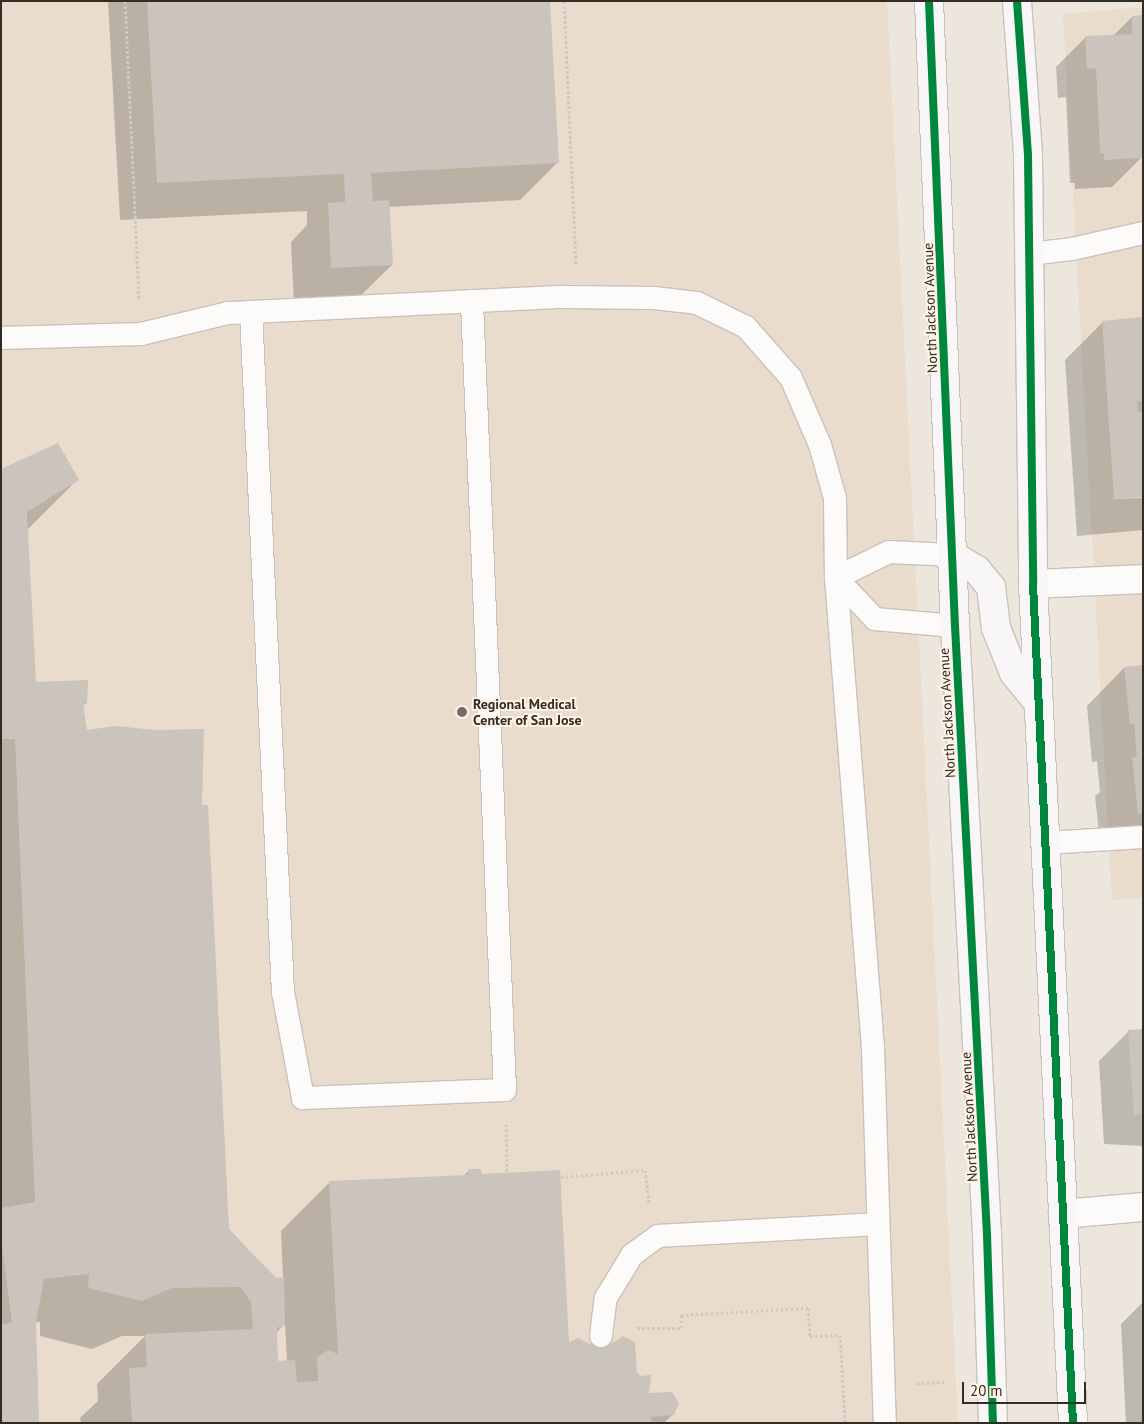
<!DOCTYPE html>
<style>
body{margin:0}
#map{position:relative;width:1144px;height:1424px;overflow:hidden;background:#ede6dc;font-family:"PT Sans",sans-serif}
div>[style]{position:absolute}
.built>*{inset:0;background:#e9dccc}
.shadow>*{inset:0;background:#0003}
.building>*{inset:0;background:#cac4bc}
.path>*{height:3px;margin-top:-1.5px;transform-origin:0;background:repeating-linear-gradient(90deg,#ccc9c6 0 2.5px,transparent 0 5px)}
.roads{filter:drop-shadow(1px 0 #c8c2bb) drop-shadow(-1px 0 #c8c2bb) drop-shadow(0 1px #c8c2bb) drop-shadow(0 -1px #c8c2bb)}
.service>*{height:22px;margin:-11px;padding:0 11px;transform-origin:11px;border-radius:11px;background:#fcfbfa}
.minor>*{height:28px;margin:-14px;padding:0 14px;transform-origin:14px;border-radius:14px;background:#fcfbfa}
.secondary>*{height:28px;margin:-14px;padding:0 14px;transform-origin:14px;border-radius:14px;background:#f8f6f6}
.cycleway>*{height:8px;margin:-4px;padding:0 4px;transform-origin:4px;border-radius:4px;background:#00873e}
.dots>*{width:14px;height:14px;translate:-50% -50%;box-sizing:border-box;border:2px solid #fff4e6;border-radius:50%}
span{translate:-50% -50%;white-space:nowrap;text-align:center;line-height:1.15;-webkit-text-stroke:4px #fff4e6;paint-order:stroke}
.street-label{font-size:14px;color:#312c25}
.poi-label{font-size:14px;color:#312c25;font-weight:700}
.left{translate:0 -50%;text-align:left}
.frame{position:absolute;inset:0;border:2px solid #312c25;pointer-events:none}
.scale{position:absolute;left:962px;top:1382px;width:124px;height:22px;box-sizing:border-box;border:2px solid #312c25;border-top:0;padding-left:6px;font-size:15px;line-height:18px;white-space:nowrap;color:#312c25;-webkit-text-stroke:4px #fff4e6;paint-order:stroke}
</style>
<div id="map">
<div class="built">
<i style="clip-path:polygon(1px 1px,887px 1px,958px 1423px,1px 1423px)"></i>
<i style="clip-path:polygon(1143px 7px,1143px 898px,1112px 900px,1063px 14px)"></i>
</div>
<div class="shadow">
<i style="clip-path:polygon(108px 1px,549px 1px,557px 163px,520px 200px,388px 207px,392px 265px,354px 302px,294px 305px,291px 242px,307px 225px,307px 211px,120px 220px)"></i>
<i style="clip-path:polygon(1132px 17px,1142px 157px,1112px 187px,1075px 189px,1075px 183px,1070px 183px,1066px 97px,1058px 98px,1056px 67px,1086px 37px,1113px 36px)"></i>
<i style="clip-path:polygon(1143px 318px,1143px 496px,1108px 499px,1143px 498px,1143px 530px,1077px 536px,1065px 360px,1103px 322px)"></i>
<i style="clip-path:polygon(evenodd,1px 470px,77px 480px,27px 530px,35px 683px,86px 703px,82px 706px,86px 731px,201px 807px,228px 1229px,276px 1279px,283px 1278px,281px 1231px,330px 1182px,463px 1177px,469px 1170px,568px 1344px,635px 1373px,647px 1395px,673px 1414px,664px 1423px,81px 1423px,80px 1418px,98px 1401px,97px 1384px,145px 1336px,122px 1336px,92px 1349px,40px 1336px,40px 1322px,34px 1323px,1px 1423px,1px 470px,285px 1323px,287px 1362px,277px 1362px,276px 1333px,285px 1323px)"></i>
<i style="clip-path:polygon(1143px 666px,1143px 847px,1101px 851px,1095px 796px,1100px 792px,1097px 761px,1092px 762px,1087px 706px,1124px 668px)"></i>
<i style="clip-path:polygon(1143px 1030px,1143px 1146px,1104px 1144px,1099px 1061px,1129px 1031px)"></i>
<i style="clip-path:polygon(1143px 1302px,1143px 1423px,1126px 1423px,1121px 1324px)"></i>
</div>
<div class="building">
<i style="clip-path:polygon(147px 1px,550px 1px,559px 163px,371px 173px,373px 201px,389px 200px,393px 265px,331px 268px,328px 203px,345px 202px,344px 174px,157px 183px)"></i>
<i style="clip-path:polygon(1143px 15px,1143px 158px,1104px 160px,1104px 153px,1100px 153px,1096px 68px,1087px 69px,1085px 36px,1132px 34px,1132px 16px)"></i>
<i style="clip-path:polygon(1143px 317px,1143px 401px,1137px 402px,1138px 412px,1143px 411px,1143px 497px,1114px 499px,1102px 321px)"></i>
<i style="clip-path:polygon(58px 443px,79px 480px,27px 512px,36px 682px,88px 680px,87px 704px,83px 703px,87px 730px,115px 726px,156px 730px,204px 729px,202px 805px,208px 805px,229px 1229px,276px 1278px,284px 1277px,285px 1325px,277px 1328px,278px 1361px,295px 1360px,297px 1382px,318px 1381px,317px 1357px,328px 1350px,338px 1354px,329px 1181px,468px 1175px,468px 1169px,481px 1169px,482px 1174px,560px 1170px,569px 1342px,578px 1338px,590px 1344px,601px 1336px,612px 1343px,623px 1336px,635px 1342px,637px 1372px,640px 1376px,651px 1375px,649px 1393px,672px 1392px,679px 1403px,674px 1415px,650px 1417px,653px 1423px,132px 1423px,129px 1368px,147px 1367px,145px 1334px,253px 1329px,251px 1302px,240px 1287px,172px 1288px,142px 1301px,88px 1288px,89px 1274px,44px 1279px,36px 1323px,39px 1423px,1px 1423px,1px 1324px,12px 1323px,1px 1239px,1px 1208px,35px 1202px,15px 739px,1px 739px,1px 469px)"></i>
<i style="clip-path:polygon(1143px 665px,1143px 813px,1138px 814px,1132px 757px,1137px 757px,1134px 724px,1130px 725px,1124px 667px)"></i>
<i style="clip-path:polygon(1143px 1029px,1143px 1114px,1134px 1115px,1128px 1030px)"></i>
</div>
<div class="path">
<i style="left:125px;top:1px;width:299px;rotate:87.3deg"></i>
<i style="left:564px;top:1px;width:264px;rotate:87.4deg"></i>
<i style="left:506px;top:1124px;width:50px;rotate:88.9deg"></i>
<i style="left:561px;top:1177px;width:84px;rotate:-4.8deg"></i>
<i style="left:645px;top:1170px;width:35px;rotate:83deg"></i>
<i style="left:637px;top:1328px;width:44px"></i>
<i style="left:681px;top:1328px;width:13px;rotate:-90deg"></i>
<i style="left:681px;top:1315px;width:127px;rotate:-3.2deg"></i>
<i style="left:808px;top:1308px;width:28px;rotate:86deg"></i>
<i style="left:810px;top:1336px;width:30px;rotate:-2deg"></i>
<i style="left:840px;top:1335px;width:88px;rotate:86.7deg"></i>
<i style="left:917px;top:1383px;width:29px;rotate:-2deg"></i>
</div>
<div class="roads">
<div class="service">
<i style="left:1029px;top:254px;width:43px;rotate:-6.6deg"></i>
<i style="left:1072px;top:249px;width:73px;rotate:-12.7deg"></i>
<i style="left:251px;top:312px;width:681px;rotate:87.31deg"></i>
<i style="left:283px;top:992px;width:108px;rotate:79.3deg"></i>
<i style="left:303px;top:1098px;width:202px;rotate:-2.3deg"></i>
<i style="left:505px;top:1090px;width:790px;rotate:-92.4deg"></i>
<i style="left:1px;top:338px;width:140px;rotate:-1.6deg"></i>
<i style="left:141px;top:334px;width:89px;rotate:-13.6deg"></i>
<i style="left:228px;top:313px;width:23px;rotate:-2deg"></i>
<i style="left:251px;top:312px;width:312px;rotate:-2.8deg"></i>
<i style="left:563px;top:297px;width:91px;rotate:0.6deg"></i>
<i style="left:654px;top:298px;width:43px;rotate:6.6deg"></i>
<i style="left:697px;top:303px;width:55px;rotate:26.1deg"></i>
<i style="left:746px;top:327px;width:68px;rotate:48.6deg"></i>
<i style="left:791px;top:378px;width:73px;rotate:66.6deg"></i>
<i style="left:820px;top:445px;width:55px;rotate:74.2deg"></i>
<i style="left:835px;top:498px;width:80px;rotate:89.3deg"></i>
<i style="left:836px;top:578px;width:471px;rotate:85.5deg"></i>
<i style="left:873px;top:1048px;width:375px;rotate:88.2deg"></i>
<i style="left:952px;top:555px;width:63px;rotate:-177.3deg"></i>
<i style="left:889px;top:552px;width:59px;rotate:153.9deg"></i>
<i style="left:836px;top:578px;width:57px;rotate:46.4deg"></i>
<i style="left:875px;top:619px;width:80px;rotate:5deg"></i>
<i style="left:1045px;top:843px;width:98px;rotate:-3.5deg"></i>
<i style="left:601px;top:1336px;width:38px;rotate:-83deg"></i>
<i style="left:606px;top:1298px;width:50px;rotate:-58.8deg"></i>
<i style="left:632px;top:1255px;width:32px;rotate:-36deg"></i>
<i style="left:658px;top:1236px;width:220px;rotate:-3.1deg"></i>
</div>
<div class="minor">
<i style="left:1033px;top:584px;width:110px;rotate:-2.6deg"></i>
<i style="left:1063px;top:1214px;width:80px;rotate:-5deg"></i>
</div>
<div class="secondary">
<i style="left:929px;top:1px;width:626px;rotate:87.62deg"></i>
<i style="left:955px;top:626px;width:609px;rotate:86.99deg"></i>
<i style="left:987px;top:1234px;width:189px;rotate:88.2deg"></i>
<i style="left:1017px;top:1px;width:155px;rotate:85.9deg"></i>
<i style="left:1028px;top:156px;width:428px;rotate:89.3deg"></i>
<i style="left:1033px;top:584px;width:840px;rotate:87.27deg"></i>
<i style="left:952px;top:555px;width:29px;rotate:31deg"></i>
<i style="left:977px;top:570px;width:22px;rotate:51deg"></i>
<i style="left:991px;top:587px;width:41px;rotate:83deg"></i>
<i style="left:996px;top:628px;width:48px;rotate:68.2deg"></i>
<i style="left:1014px;top:673px;width:38px;rotate:51deg"></i>
</div>
</div>
<div class="cycleway">
<i style="left:929px;top:1px;width:626px;rotate:87.62deg"></i>
<i style="left:955px;top:626px;width:609px;rotate:86.99deg"></i>
<i style="left:987px;top:1234px;width:189px;rotate:88.2deg"></i>
<i style="left:1017px;top:1px;width:155px;rotate:85.9deg"></i>
<i style="left:1028px;top:156px;width:428px;rotate:89.3deg"></i>
<i style="left:1033px;top:584px;width:840px;rotate:87.27deg"></i>
</div>
<div class="dots">
<i style="left:462px;top:712px;background:#736d65"></i>
</div>
<div class="street-label">
<span style="left:930px;top:308px;rotate:-92deg">North Jackson Avenue</span>
<span style="left:947px;top:713px;rotate:-93deg">North Jackson Avenue</span>
<span style="left:969px;top:1117px;rotate:-93deg">North Jackson Avenue</span>
</div>
<div class="poi-label">
<span class="left" style="left:473px;top:712px">Regional Medical<br>Center of San Jose</span>
</div>
<div class="frame"></div>
<div class="scale">20 m</div>
</div>
